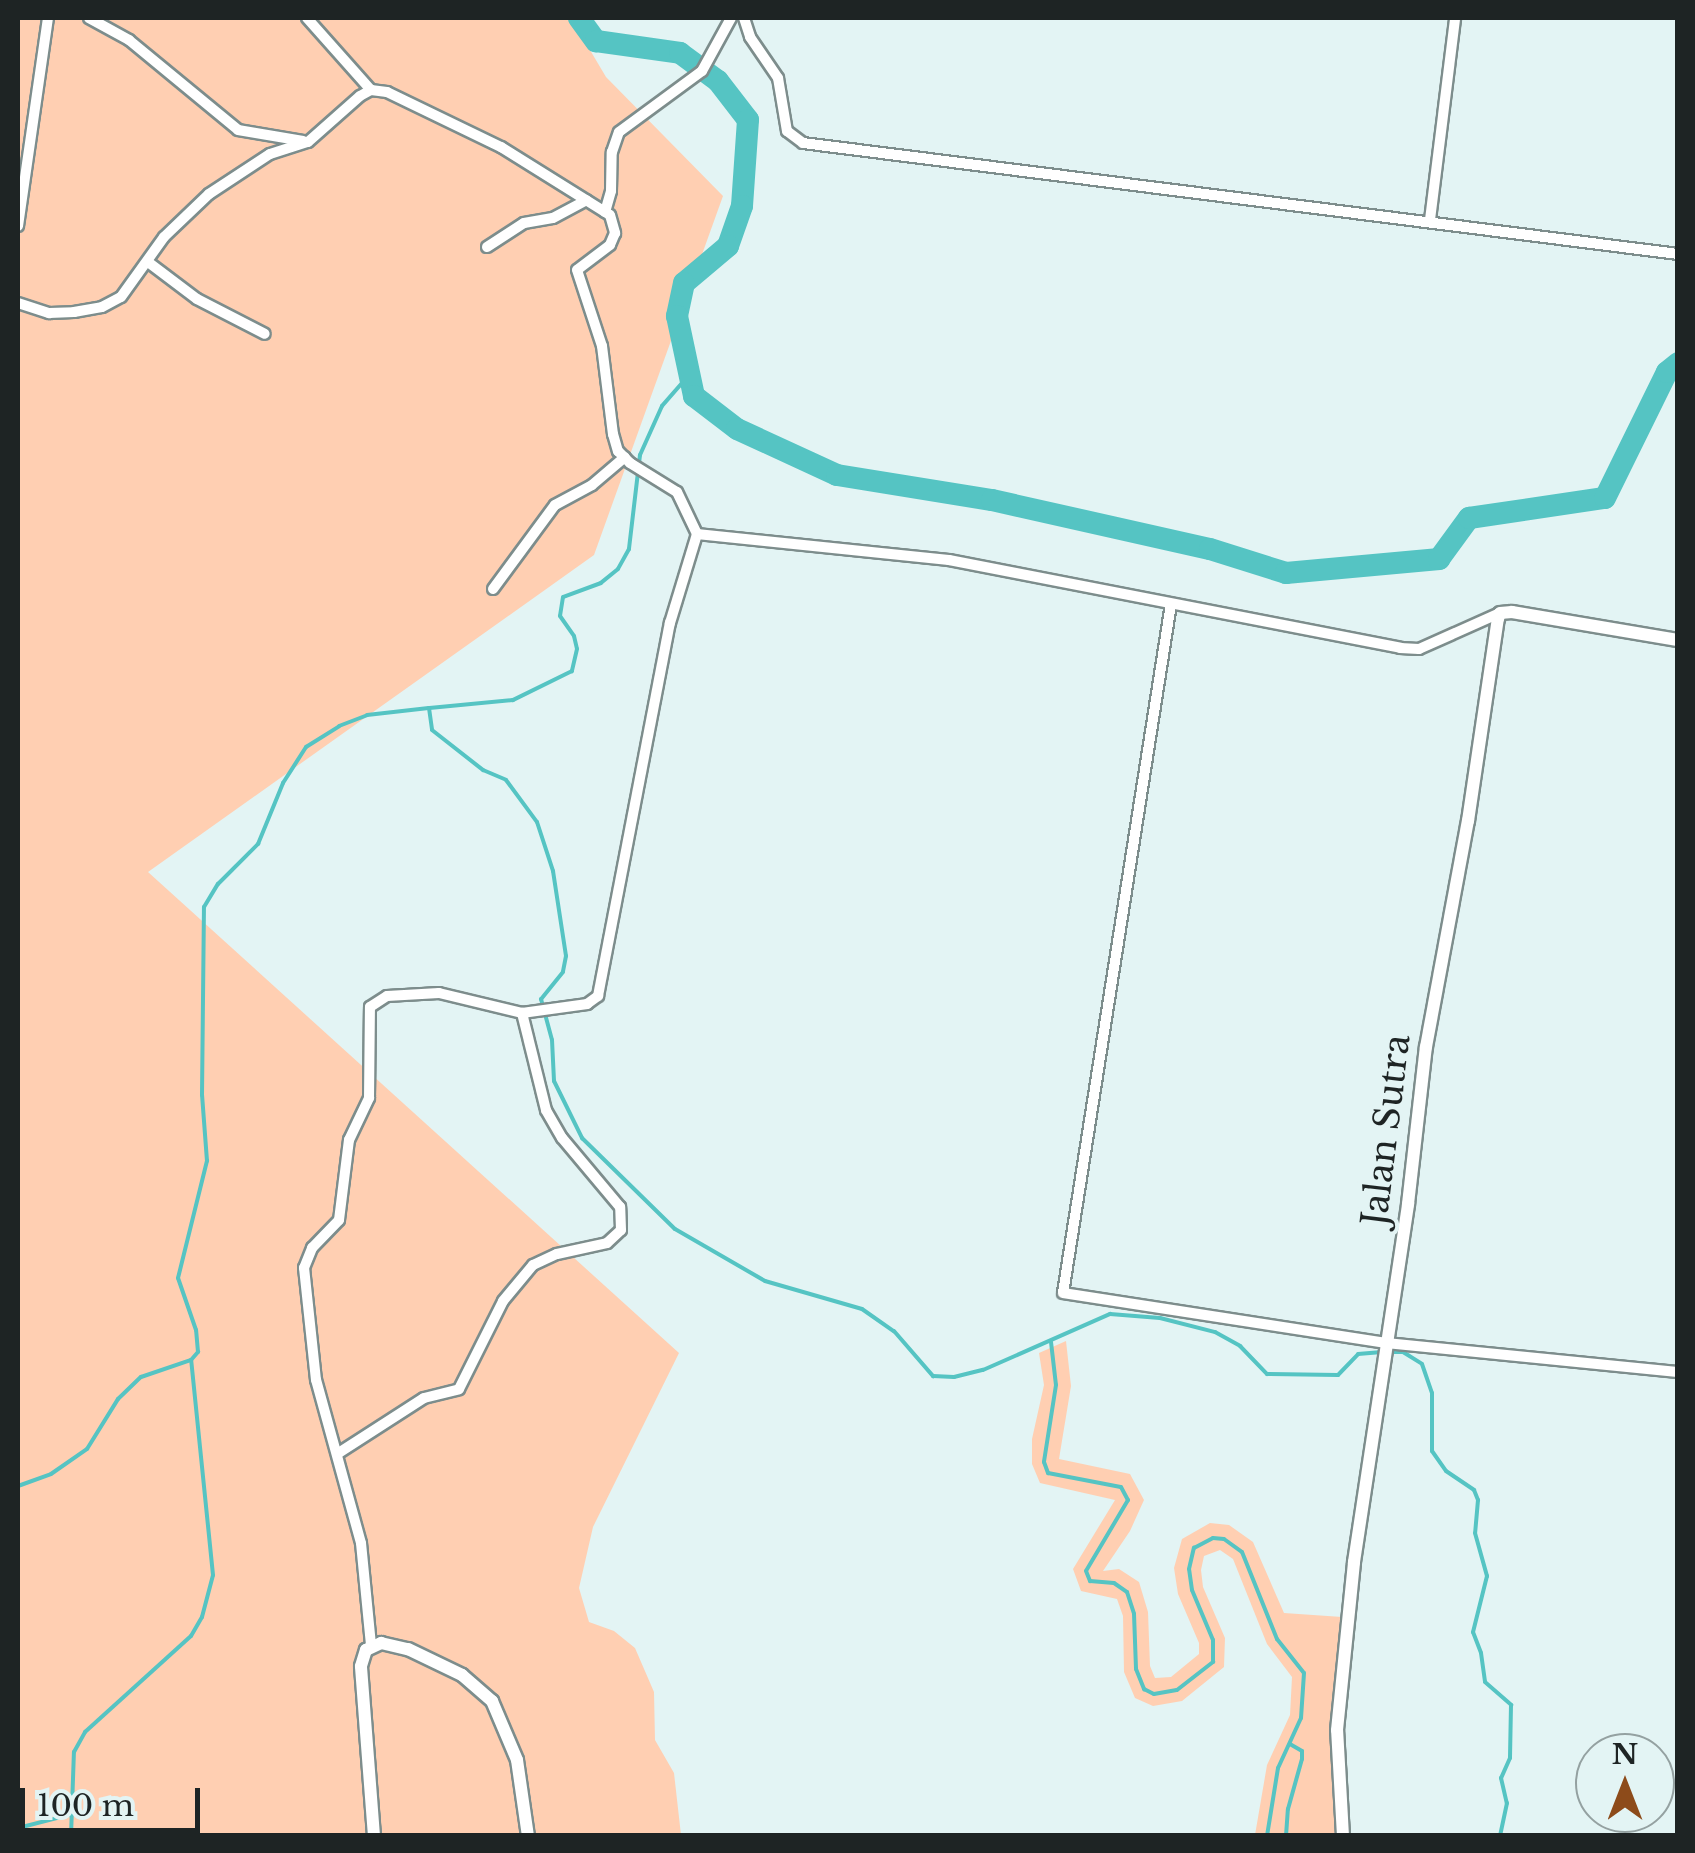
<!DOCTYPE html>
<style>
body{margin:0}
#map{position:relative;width:1695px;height:1853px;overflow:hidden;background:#e3f4f4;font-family:"Libre Baskerville",serif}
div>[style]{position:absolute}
.green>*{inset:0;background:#ffcfb2}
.stream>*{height:4px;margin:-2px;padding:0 2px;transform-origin:2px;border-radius:2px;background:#55c4c3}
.river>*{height:22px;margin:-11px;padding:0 11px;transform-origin:11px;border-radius:11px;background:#55c4c3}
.roads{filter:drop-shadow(2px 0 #7d8d8c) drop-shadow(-2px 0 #7d8d8c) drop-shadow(0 2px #7d8d8c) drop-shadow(0 -2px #7d8d8c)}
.minor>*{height:10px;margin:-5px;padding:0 5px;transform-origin:5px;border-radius:5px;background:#fff}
.tertiary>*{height:12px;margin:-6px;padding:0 6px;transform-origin:6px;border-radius:6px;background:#fff}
span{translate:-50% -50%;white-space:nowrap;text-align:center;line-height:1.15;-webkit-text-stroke:8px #e3f4f4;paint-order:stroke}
.street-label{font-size:35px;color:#1e2424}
.frame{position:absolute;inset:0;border:20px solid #1e2424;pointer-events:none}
.north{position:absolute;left:1575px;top:1733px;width:100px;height:100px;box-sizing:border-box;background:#e3f4f4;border:2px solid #94a1a1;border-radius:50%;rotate:0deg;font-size:28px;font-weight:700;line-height:40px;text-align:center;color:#1e2424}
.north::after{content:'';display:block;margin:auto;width:35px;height:45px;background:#8d4b1a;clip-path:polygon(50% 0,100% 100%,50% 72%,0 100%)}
.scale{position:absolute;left:20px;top:1788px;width:180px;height:45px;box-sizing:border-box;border:5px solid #1e2424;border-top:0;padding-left:12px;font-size:30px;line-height:35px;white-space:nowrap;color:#1e2424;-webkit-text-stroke:8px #e3f4f4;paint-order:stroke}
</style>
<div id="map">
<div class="green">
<i style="clip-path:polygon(18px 18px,571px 18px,606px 77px,723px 196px,594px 555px,148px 872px,679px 1353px,593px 1527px,579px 1588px,589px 1622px,614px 1631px,635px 1648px,654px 1692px,655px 1740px,674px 1773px,681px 1835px,18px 1835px)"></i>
<i style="clip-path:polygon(1066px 1341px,1071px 1386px,1059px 1459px,1130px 1474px,1144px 1500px,1130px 1531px,1103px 1571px,1119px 1569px,1139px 1582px,1148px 1612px,1150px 1666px,1155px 1678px,1171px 1677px,1199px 1654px,1199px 1643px,1178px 1594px,1174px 1568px,1182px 1539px,1210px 1523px,1229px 1525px,1253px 1542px,1284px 1613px,1342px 1617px,1332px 1730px,1338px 1835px,1255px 1835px,1267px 1765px,1290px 1715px,1292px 1677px,1267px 1644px,1233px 1559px,1220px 1550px,1204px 1556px,1201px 1570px,1203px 1587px,1225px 1638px,1224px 1667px,1182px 1701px,1153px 1706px,1135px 1698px,1124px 1672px,1123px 1616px,1117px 1599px,1081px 1591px,1073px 1569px,1115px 1500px,1040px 1483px,1032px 1464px,1032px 1439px,1044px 1385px,1039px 1353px)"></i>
</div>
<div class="stream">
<i style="left:689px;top:375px;width:41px;rotate:131.1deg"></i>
<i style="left:662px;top:406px;width:54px;rotate:114.2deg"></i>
<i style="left:640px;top:455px;width:95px;rotate:96.7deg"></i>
<i style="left:629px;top:549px;width:23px;rotate:119deg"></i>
<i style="left:618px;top:569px;width:22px;rotate:141deg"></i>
<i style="left:601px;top:583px;width:40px;rotate:159.8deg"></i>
<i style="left:563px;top:597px;width:19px;rotate:99deg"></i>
<i style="left:560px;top:616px;width:24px;rotate:55deg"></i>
<i style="left:574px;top:636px;width:13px;rotate:77deg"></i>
<i style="left:577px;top:649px;width:23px;rotate:103deg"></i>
<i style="left:572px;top:671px;width:66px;rotate:153.8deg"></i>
<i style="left:513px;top:700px;width:84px;rotate:174.6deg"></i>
<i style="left:429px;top:708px;width:22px;rotate:82deg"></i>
<i style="left:432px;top:730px;width:65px;rotate:38.1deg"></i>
<i style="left:483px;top:770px;width:25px;rotate:23deg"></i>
<i style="left:506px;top:780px;width:52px;rotate:53.6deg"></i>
<i style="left:537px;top:822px;width:52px;rotate:71.9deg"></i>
<i style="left:553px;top:871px;width:86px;rotate:81.3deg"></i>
<i style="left:566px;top:956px;width:16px;rotate:101deg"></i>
<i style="left:563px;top:972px;width:35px;rotate:129deg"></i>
<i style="left:541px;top:999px;width:42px;rotate:75deg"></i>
<i style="left:552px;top:1040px;width:41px;rotate:87.2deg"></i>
<i style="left:554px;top:1081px;width:64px;rotate:63.8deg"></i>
<i style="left:582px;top:1138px;width:130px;rotate:44.4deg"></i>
<i style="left:675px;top:1229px;width:104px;rotate:30deg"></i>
<i style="left:765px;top:1281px;width:101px;rotate:16.1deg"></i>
<i style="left:862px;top:1309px;width:39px;rotate:35deg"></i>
<i style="left:894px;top:1331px;width:60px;rotate:49.1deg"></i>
<i style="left:933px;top:1376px;width:21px;rotate:3deg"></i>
<i style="left:954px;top:1377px;width:30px;rotate:-14deg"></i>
<i style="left:983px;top:1370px;width:139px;rotate:-23.8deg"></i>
<i style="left:1110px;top:1314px;width:50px;rotate:4.6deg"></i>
<i style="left:1160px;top:1318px;width:57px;rotate:14.3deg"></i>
<i style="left:1215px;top:1332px;width:29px;rotate:29deg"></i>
<i style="left:1240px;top:1346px;width:39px;rotate:46deg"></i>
<i style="left:1267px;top:1374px;width:71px;rotate:0.8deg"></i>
<i style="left:1338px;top:1375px;width:29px;rotate:-46deg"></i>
<i style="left:1358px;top:1354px;width:24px;rotate:-5deg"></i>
<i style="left:1051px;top:1342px;width:43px;rotate:83.4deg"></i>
<i style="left:1056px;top:1385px;width:78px;rotate:98.9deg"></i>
<i style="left:1044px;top:1462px;width:12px;rotate:70deg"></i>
<i style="left:1048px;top:1473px;width:74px;rotate:10.9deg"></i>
<i style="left:1121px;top:1487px;width:15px;rotate:62deg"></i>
<i style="left:1128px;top:1500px;width:82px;rotate:120.6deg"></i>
<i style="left:1086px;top:1571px;width:11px;rotate:68deg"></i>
<i style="left:1090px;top:1581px;width:24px;rotate:5deg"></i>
<i style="left:1114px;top:1583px;width:16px;rotate:35deg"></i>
<i style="left:1127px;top:1592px;width:23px;rotate:72deg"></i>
<i style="left:1134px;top:1614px;width:55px;rotate:87.9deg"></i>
<i style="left:1136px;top:1669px;width:22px;rotate:68deg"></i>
<i style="left:1144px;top:1689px;width:11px;rotate:27deg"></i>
<i style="left:1154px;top:1694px;width:23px;rotate:-10deg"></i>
<i style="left:1177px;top:1690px;width:46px;rotate:-37.9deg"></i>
<i style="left:1213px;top:1662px;width:22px;rotate:-90deg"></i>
<i style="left:1213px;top:1640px;width:54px;rotate:-112.8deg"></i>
<i style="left:1192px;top:1590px;width:21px;rotate:-98deg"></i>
<i style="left:1189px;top:1569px;width:22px;rotate:-77deg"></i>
<i style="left:1194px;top:1548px;width:21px;rotate:-28deg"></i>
<i style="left:1213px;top:1538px;width:11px;rotate:5deg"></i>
<i style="left:1224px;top:1539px;width:22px;rotate:36deg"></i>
<i style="left:1242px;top:1552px;width:94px;rotate:68.1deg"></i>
<i style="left:1277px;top:1639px;width:43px;rotate:51.5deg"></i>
<i style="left:1304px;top:1673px;width:45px;rotate:93.8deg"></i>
<i style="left:1301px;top:1718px;width:55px;rotate:114.7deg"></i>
<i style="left:1278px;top:1768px;width:69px;rotate:99.2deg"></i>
<i style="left:1391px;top:1352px;width:12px"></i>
<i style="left:1403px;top:1352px;width:22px;rotate:32deg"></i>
<i style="left:1422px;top:1364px;width:31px;rotate:71deg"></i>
<i style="left:1432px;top:1393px;width:58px;rotate:90deg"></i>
<i style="left:1432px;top:1451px;width:24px;rotate:55deg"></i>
<i style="left:1446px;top:1471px;width:34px;rotate:34deg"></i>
<i style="left:1474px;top:1490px;width:11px;rotate:68deg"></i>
<i style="left:1478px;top:1500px;width:33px;rotate:95deg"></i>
<i style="left:1475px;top:1533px;width:45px;rotate:74.4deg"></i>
<i style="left:1487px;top:1576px;width:58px;rotate:104deg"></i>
<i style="left:1473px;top:1632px;width:22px;rotate:69deg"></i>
<i style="left:1481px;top:1653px;width:29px;rotate:82deg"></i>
<i style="left:1485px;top:1682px;width:35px;rotate:41deg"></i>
<i style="left:1511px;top:1705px;width:53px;rotate:91.1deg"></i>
<i style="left:1510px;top:1758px;width:22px;rotate:114deg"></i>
<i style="left:1501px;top:1778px;width:26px;rotate:77deg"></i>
<i style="left:1507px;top:1803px;width:34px;rotate:102deg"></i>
<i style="left:18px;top:1486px;width:35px;rotate:-20deg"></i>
<i style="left:51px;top:1474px;width:44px;rotate:-34.8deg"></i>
<i style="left:87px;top:1449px;width:59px;rotate:-58.2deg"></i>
<i style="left:118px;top:1399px;width:32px;rotate:-44deg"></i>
<i style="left:141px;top:1377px;width:53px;rotate:-18.8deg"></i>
<i style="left:18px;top:1828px;width:57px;rotate:-14.3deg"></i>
<i style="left:71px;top:1836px;width:84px;rotate:-88deg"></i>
<i style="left:74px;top:1752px;width:23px;rotate:-61deg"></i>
<i style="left:85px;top:1732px;width:143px;rotate:-42.2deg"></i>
<i style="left:191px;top:1636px;width:22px;rotate:-60deg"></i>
<i style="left:202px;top:1617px;width:43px;rotate:-75.3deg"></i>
<i style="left:213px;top:1575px;width:216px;rotate:-95.8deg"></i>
<i style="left:191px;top:1360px;width:11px;rotate:-49deg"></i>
<i style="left:198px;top:1352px;width:22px;rotate:-95deg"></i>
<i style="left:196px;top:1330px;width:55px;rotate:-109.1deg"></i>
<i style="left:178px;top:1278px;width:121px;rotate:-76.1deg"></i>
<i style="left:207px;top:1161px;width:66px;rotate:-94.3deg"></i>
<i style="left:202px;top:1095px;width:188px;rotate:-89.4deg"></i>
<i style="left:204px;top:907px;width:27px;rotate:-59deg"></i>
<i style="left:218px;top:884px;width:57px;rotate:-45deg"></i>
<i style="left:258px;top:844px;width:66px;rotate:-67.7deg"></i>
<i style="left:283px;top:783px;width:43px;rotate:-57.4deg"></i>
<i style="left:306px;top:747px;width:39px;rotate:-32deg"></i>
<i style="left:339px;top:726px;width:30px;rotate:-21deg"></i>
<i style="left:367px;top:715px;width:62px;rotate:-6.4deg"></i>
<i style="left:1286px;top:1836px;width:27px;rotate:-86deg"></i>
<i style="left:1288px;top:1809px;width:52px;rotate:-74.4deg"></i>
<i style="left:1302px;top:1759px;width:8px;rotate:-90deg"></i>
<i style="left:1302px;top:1751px;width:14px;rotate:-150deg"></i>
</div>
<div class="river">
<i style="left:579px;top:18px;width:29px;rotate:54deg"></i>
<i style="left:596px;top:41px;width:85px;rotate:8.1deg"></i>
<i style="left:680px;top:53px;width:47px;rotate:36.4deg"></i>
<i style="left:718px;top:81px;width:49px;rotate:52.4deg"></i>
<i style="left:748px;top:120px;width:86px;rotate:94deg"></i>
<i style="left:742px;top:206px;width:42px;rotate:109.3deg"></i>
<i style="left:728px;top:246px;width:57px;rotate:139.9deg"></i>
<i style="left:684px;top:283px;width:34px;rotate:102deg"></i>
<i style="left:677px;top:316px;width:82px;rotate:78deg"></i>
<i style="left:694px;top:396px;width:54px;rotate:37.5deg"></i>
<i style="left:737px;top:429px;width:110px;rotate:24.7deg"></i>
<i style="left:837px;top:475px;width:157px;rotate:9.2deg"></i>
<i style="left:992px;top:500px;width:223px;rotate:12.7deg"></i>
<i style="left:1210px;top:549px;width:80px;rotate:17.5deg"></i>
<i style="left:1286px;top:573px;width:154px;rotate:-5.2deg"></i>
<i style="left:1439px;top:559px;width:51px;rotate:-53.8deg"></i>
<i style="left:1469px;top:518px;width:137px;rotate:-8.4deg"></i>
<i style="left:1605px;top:498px;width:140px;rotate:-63.8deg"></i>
<i style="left:1667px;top:372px;width:14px;rotate:-39deg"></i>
</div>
<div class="roads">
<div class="minor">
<i style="left:89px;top:18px;width:46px;rotate:28.8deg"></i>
<i style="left:129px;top:40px;width:141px;rotate:39.5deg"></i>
<i style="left:238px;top:130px;width:66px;rotate:9.6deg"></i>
<i style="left:307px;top:18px;width:96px;rotate:48.4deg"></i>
<i style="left:744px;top:18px;width:20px;rotate:72deg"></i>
<i style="left:750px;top:37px;width:50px;rotate:55.7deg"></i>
<i style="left:778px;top:78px;width:54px;rotate:80.4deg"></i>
<i style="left:787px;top:131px;width:20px;rotate:37deg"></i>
<i style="left:803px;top:143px;width:882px;rotate:7.23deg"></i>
<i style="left:605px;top:212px;width:22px;rotate:-74deg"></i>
<i style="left:611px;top:191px;width:39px;rotate:-89deg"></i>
<i style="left:612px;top:152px;width:21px;rotate:-71deg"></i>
<i style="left:619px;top:132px;width:103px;rotate:-36.3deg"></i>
<i style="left:702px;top:71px;width:60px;rotate:-61.3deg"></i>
<i style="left:1430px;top:220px;width:204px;rotate:-82.9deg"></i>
<i style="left:18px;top:226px;width:210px;rotate:-81.8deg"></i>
<i style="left:487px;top:247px;width:44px;rotate:-33deg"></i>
<i style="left:524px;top:223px;width:29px;rotate:-10deg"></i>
<i style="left:553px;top:218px;width:38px;rotate:-28deg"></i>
<i style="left:148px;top:262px;width:61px;rotate:37.1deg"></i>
<i style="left:197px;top:299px;width:76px;rotate:27.2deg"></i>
<i style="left:18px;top:303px;width:33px;rotate:18deg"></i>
<i style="left:49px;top:313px;width:25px;rotate:-2deg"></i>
<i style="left:74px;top:312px;width:28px;rotate:-10deg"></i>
<i style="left:102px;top:307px;width:21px;rotate:-28deg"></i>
<i style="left:121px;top:297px;width:74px;rotate:-54.4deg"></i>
<i style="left:164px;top:237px;width:62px;rotate:-43.7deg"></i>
<i style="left:209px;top:194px;width:73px;rotate:-33.3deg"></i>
<i style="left:270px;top:154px;width:40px;rotate:-18deg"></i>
<i style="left:308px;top:142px;width:69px;rotate:-41.5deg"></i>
<i style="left:360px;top:96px;width:13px;rotate:-29deg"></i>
<i style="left:371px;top:90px;width:16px;rotate:7deg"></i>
<i style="left:387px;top:92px;width:127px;rotate:25.8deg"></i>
<i style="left:501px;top:147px;width:128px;rotate:32deg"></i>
<i style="left:610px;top:215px;width:19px;rotate:74deg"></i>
<i style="left:615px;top:233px;width:13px;rotate:113deg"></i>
<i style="left:610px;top:245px;width:41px;rotate:142.9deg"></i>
<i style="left:577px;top:270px;width:80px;rotate:71.8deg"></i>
<i style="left:602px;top:346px;width:89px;rotate:82.9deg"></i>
<i style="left:613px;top:434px;width:18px;rotate:74deg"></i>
<i style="left:618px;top:451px;width:17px;rotate:45deg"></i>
<i style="left:630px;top:463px;width:55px;rotate:31.7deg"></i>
<i style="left:677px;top:492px;width:47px;rotate:64.5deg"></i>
<i style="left:697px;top:534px;width:253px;rotate:5.9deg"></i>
<i style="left:949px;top:560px;width:460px;rotate:11deg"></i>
<i style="left:1400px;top:648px;width:19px;rotate:3deg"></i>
<i style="left:1419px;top:649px;width:89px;rotate:-24deg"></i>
<i style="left:493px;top:589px;width:104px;rotate:-53.6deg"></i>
<i style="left:555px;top:505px;width:42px;rotate:-28.4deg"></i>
<i style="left:592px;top:485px;width:43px;rotate:-40.3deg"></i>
<i style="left:1171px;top:604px;width:697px;rotate:98.91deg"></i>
<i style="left:1063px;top:1293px;width:327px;rotate:8.8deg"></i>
<i style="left:1386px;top:1343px;width:293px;rotate:5.7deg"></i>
<i style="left:337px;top:1454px;width:103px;rotate:-32.8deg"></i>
<i style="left:424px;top:1398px;width:36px;rotate:-14deg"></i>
<i style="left:459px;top:1389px;width:98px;rotate:-63.4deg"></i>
<i style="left:503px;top:1301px;width:47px;rotate:-50.2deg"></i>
<i style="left:533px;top:1265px;width:26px;rotate:-25deg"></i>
<i style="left:557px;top:1254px;width:51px;rotate:-12.4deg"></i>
<i style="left:607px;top:1243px;width:19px;rotate:-43deg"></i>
<i style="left:621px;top:1230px;width:23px;rotate:-92deg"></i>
<i style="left:620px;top:1207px;width:90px;rotate:-130deg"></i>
<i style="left:562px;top:1138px;width:32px;rotate:-120deg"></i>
<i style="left:546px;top:1110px;width:100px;rotate:-103.9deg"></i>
<i style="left:371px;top:1645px;width:102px;rotate:-95.6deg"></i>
<i style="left:361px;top:1543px;width:169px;rotate:-105.4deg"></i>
<i style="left:316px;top:1380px;width:113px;rotate:-96.1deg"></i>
<i style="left:304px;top:1268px;width:22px;rotate:-68deg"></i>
<i style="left:312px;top:1248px;width:39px;rotate:-46deg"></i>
<i style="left:339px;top:1220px;width:81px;rotate:-82.9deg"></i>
<i style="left:349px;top:1140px;width:47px;rotate:-64.5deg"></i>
<i style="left:369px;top:1098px;width:91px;rotate:-89.4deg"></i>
<i style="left:370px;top:1007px;width:20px;rotate:-33deg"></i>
<i style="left:387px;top:996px;width:52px;rotate:-3.3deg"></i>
<i style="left:439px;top:993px;width:85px;rotate:13.5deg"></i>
<i style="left:522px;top:1013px;width:66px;rotate:-7.9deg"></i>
<i style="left:587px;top:1004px;width:14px;rotate:-36deg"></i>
<i style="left:598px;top:996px;width:380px;rotate:-79.1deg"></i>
<i style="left:670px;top:623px;width:93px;rotate:-73.1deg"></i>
</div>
<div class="tertiary">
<i style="left:374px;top:1836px;width:170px;rotate:-94.4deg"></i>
<i style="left:361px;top:1666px;width:17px;rotate:-73deg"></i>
<i style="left:366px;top:1650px;width:17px;rotate:-25deg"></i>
<i style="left:381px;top:1643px;width:28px;rotate:13deg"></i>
<i style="left:408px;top:1649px;width:60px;rotate:25.7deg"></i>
<i style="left:462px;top:1675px;width:40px;rotate:41deg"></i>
<i style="left:492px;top:1701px;width:64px;rotate:67deg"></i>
<i style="left:517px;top:1760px;width:77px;rotate:81.8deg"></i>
<i style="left:1343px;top:1836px;width:106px;rotate:-93.2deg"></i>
<i style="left:1337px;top:1730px;width:169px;rotate:-84.2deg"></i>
<i style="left:1354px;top:1562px;width:362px;rotate:-81.4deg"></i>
<i style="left:1408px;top:1204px;width:158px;rotate:-83.5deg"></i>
<i style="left:1426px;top:1047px;width:230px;rotate:-79.5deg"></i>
<i style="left:1468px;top:821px;width:204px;rotate:-81.6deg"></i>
<i style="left:1498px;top:619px;width:6px;rotate:-72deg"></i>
<i style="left:1500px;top:613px;width:12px;rotate:-5deg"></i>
<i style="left:1512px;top:612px;width:168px;rotate:9.6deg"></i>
</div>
</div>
<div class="street-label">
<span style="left:1386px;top:1130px;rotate:-83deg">Jalan Sutra</span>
</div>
<div class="frame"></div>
<div class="north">N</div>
<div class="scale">100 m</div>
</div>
